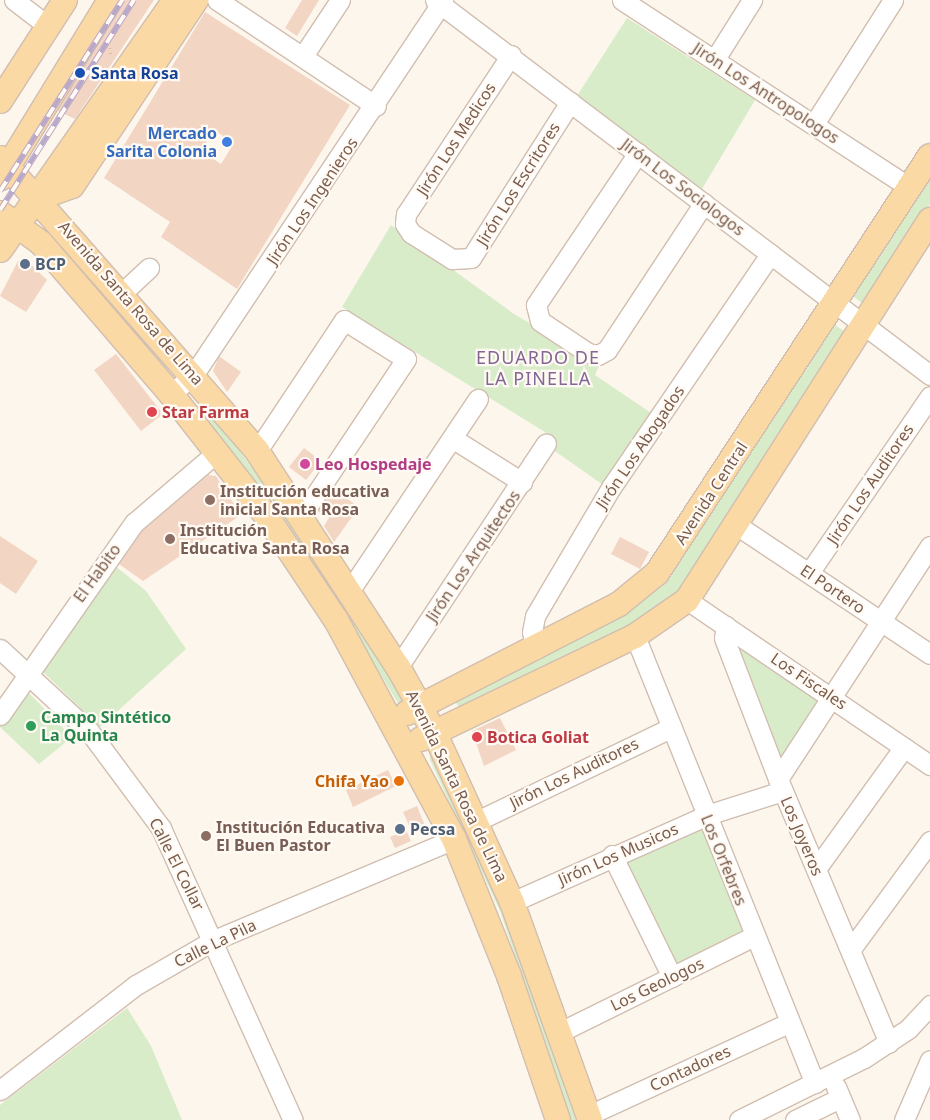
<!DOCTYPE html>
<meta charset="utf-8">
<style>
body{margin:0}
#map{position:relative;width:930px;height:1120px;overflow:hidden;background:#fdf6ec;font-family:"Noto Sans",sans-serif}
div>[style]{position:absolute}
.green>*{inset:0;background:#d8ecc9}
.building>*{inset:0;background:#f3d5c3}
.path>*{height:2.5px;margin-top:-1.25px;transform-origin:0;background:repeating-linear-gradient(90deg,#d9b8a5 0 1px,transparent 0 5px)}
.roads{filter:drop-shadow(1px 0 #d1beb0) drop-shadow(-1px 0 #d1beb0) drop-shadow(0 1px #d1beb0) drop-shadow(0 -1px #d1beb0)}
.minor>*{height:19px;margin:-9.5px;padding:0 9.5px;transform-origin:9.5px;border-radius:9.5px;background:#fff}
.major>*{height:24px;margin:-12px;padding:0 12px;transform-origin:12px;border-radius:12px;background:#fbd9a5}
.rail>*{height:5.5px;margin-top:-2.75px;transform-origin:0;background:repeating-linear-gradient(90deg,#fffaf3 0 11px,#b9a8c9 0 22px);box-sizing:border-box;border-block:1px solid #b9a8c9}
.dots>*{width:14px;height:14px;translate:-50% -50%;box-sizing:border-box;border:2px solid #fffaf3;border-radius:50%}
span{translate:-50% -50%;white-space:nowrap;text-align:center;line-height:1.15;-webkit-text-stroke:4.5px #fffaf3;paint-order:stroke}
.transit-label{font-size:16px;color:#164399;font-weight:700}
.left{translate:0 -50%;text-align:left}
.street-label{font-size:16px;color:#7a5c4d}
.shop-label{font-size:16px;color:#366cbe;font-weight:700}
.right{translate:-100% -50%;text-align:right}
.service-label{font-size:16px;color:#4e5e75;font-weight:700}
.health-label{font-size:16px;color:#be3a42;font-weight:700}
.hotel-label{font-size:16px;color:#b23c85;font-weight:700}
.education-label{font-size:16px;color:#785e54;font-weight:700}
.leisure-label{font-size:16px;color:#27864d;font-weight:700}
.food-label{font-size:16px;color:#c56008;font-weight:700}
.neighbourhood-label{font-size:18px;color:#846695;letter-spacing:1px}
</style>
<div id="map">
<div class="green">
<i style="clip-path:polygon(627px 18px,755px 100px,702px 189px,577px 96px)"></i>
<i style="clip-path:polygon(930px 177px,930px 204px,865px 305px,852px 296px)"></i>
<i style="clip-path:polygon(391px 225px,514px 314px,600px 364px,595px 375px,651px 413px,606px 487px,549px 447px,553px 437px,342px 307px)"></i>
<i style="clip-path:polygon(62px 238px,170px 365px,167px 367px,163px 368px,53px 246px)"></i>
<i style="clip-path:polygon(835px 325px,847px 333px,678px 591px,658px 613px,464px 715px,455px 701px,632px 610px,665px 579px)"></i>
<i style="clip-path:polygon(204px 401px,325px 570px,396px 686px,405px 704px,401px 708px,332px 595px,194px 408px)"></i>
<i style="clip-path:polygon(114px 565px,146px 591px,186px 649px,100px 727px,39px 668px)"></i>
<i style="clip-path:polygon(732px 640px,824px 697px,779px 761px)"></i>
<i style="clip-path:polygon(25px 689px,72px 737px,39px 764px,0 727px)"></i>
<i style="clip-path:polygon(430px 750px,466px 811px,585px 1120px,571px 1120px,500px 911px,430px 760px)"></i>
<i style="clip-path:polygon(701px 819px,747px 933px,674px 967px,620px 857px)"></i>
<i style="clip-path:polygon(127px 1008px,151px 1046px,182px 1120px,0 1120px,0 1105px)"></i>
</div>
<div class="building">
<i style="clip-path:polygon(124px 0,154px 0,75px 119px,58px 111px)"></i>
<i style="clip-path:polygon(302px 0,319px 0,297px 36px,285px 28px)"></i>
<i style="clip-path:polygon(evenodd,205px 12px,350px 105px,237px 289px,161px 237px,170px 222px,104px 178px,205px 12px,214px 130px,234px 143px,221px 164px,201px 151px,214px 130px)"></i>
<i style="clip-path:polygon(25px 259px,47px 280px,26px 312px,0 296px,18px 261px)"></i>
<i style="clip-path:polygon(116px 354px,163px 414px,141px 431px,94px 370px)"></i>
<i style="clip-path:polygon(219px 356px,241px 372px,227px 392px,213px 371px)"></i>
<i style="clip-path:polygon(304px 448px,321px 461px,306px 480px,289px 467px)"></i>
<i style="clip-path:polygon(208px 475px,216px 476px,241px 515px,143px 581px,119px 564px,142px 531px)"></i>
<i style="clip-path:polygon(333px 489px,359px 507px,334px 542px,324px 526px,329px 518px,318px 511px)"></i>
<i style="clip-path:polygon(0 536px,38px 561px,16px 594px,0 583px)"></i>
<i style="clip-path:polygon(620px 537px,649px 552px,640px 569px,611px 554px)"></i>
<i style="clip-path:polygon(500px 718px,516px 750px,484px 766px,472px 731px)"></i>
<i style="clip-path:polygon(388px 770px,396px 786px,353px 807px,346px 790px)"></i>
<i style="clip-path:polygon(417px 806px,425px 826px,412px 832px,403px 812px)"></i>
<i style="clip-path:polygon(406px 830px,411px 841px,395px 848px,390px 837px)"></i>
</div>
<div class="path">
<i style="left:110px;top:48px;width:9px;rotate:84deg"></i>
</div>
<div class="roads">
<div class="minor">
<i style="left:14px;top:0;width:44px;rotate:37.6deg"></i>
<i style="left:217px;top:0;width:191px;rotate:33.7deg"></i>
<i style="left:435px;top:0;width:621px;rotate:37.15deg"></i>
<i style="left:622px;top:0;width:343px;rotate:33.1deg"></i>
<i style="left:511px;top:55px;width:191px;rotate:123.4deg"></i>
<i style="left:406px;top:214px;width:10px;rotate:96deg"></i>
<i style="left:405px;top:224px;width:11px;rotate:56deg"></i>
<i style="left:411px;top:233px;width:49px;rotate:32.4deg"></i>
<i style="left:452px;top:259px;width:19px;rotate:-3deg"></i>
<i style="left:471px;top:258px;width:185px;rotate:-57.6deg"></i>
<i style="left:303px;top:56px;width:67px;rotate:-56.5deg"></i>
<i style="left:715px;top:59px;width:70px;rotate:-57.9deg"></i>
<i style="left:814px;top:124px;width:147px;rotate:-57.5deg"></i>
<i style="left:638px;top:153px;width:183px;rotate:123.9deg"></i>
<i style="left:536px;top:305px;width:16px;rotate:76deg"></i>
<i style="left:540px;top:321px;width:58px;rotate:33.7deg"></i>
<i style="left:588px;top:353px;width:10px;rotate:11deg"></i>
<i style="left:598px;top:355px;width:10px;rotate:-29deg"></i>
<i style="left:607px;top:350px;width:176px;rotate:-56.6deg"></i>
<i style="left:122px;top:293px;width:37px;rotate:-43deg"></i>
<i style="left:171px;top:394px;width:30px;rotate:-41deg"></i>
<i style="left:194px;top:374px;width:449px;rotate:-56.3deg"></i>
<i style="left:452px;top:438px;width:83px;rotate:32.2deg"></i>
<i style="left:257px;top:451px;width:157px;rotate:-56.4deg"></i>
<i style="left:344px;top:320px;width:73px;rotate:32.2deg"></i>
<i style="left:406px;top:359px;width:187px;rotate:123.7deg"></i>
<i style="left:735px;top:524px;width:234px;rotate:33.7deg"></i>
<i style="left:809px;top:573px;width:214px;rotate:-55.6deg"></i>
<i style="left:350px;top:590px;width:230px;rotate:-56.2deg"></i>
<i style="left:687px;top:600px;width:294px;rotate:34.2deg"></i>
<i style="left:726px;top:626px;width:12px;rotate:99deg"></i>
<i style="left:724px;top:638px;width:151px;rotate:69deg"></i>
<i style="left:778px;top:779px;width:286px;rotate:67.2deg"></i>
<i style="left:635px;top:636px;width:482px;rotate:68.1deg"></i>
<i style="left:0;top:649px;width:121px;rotate:42.7deg"></i>
<i style="left:89px;top:731px;width:121px;rotate:53.4deg"></i>
<i style="left:161px;top:828px;width:320px;rotate:65.7deg"></i>
<i style="left:536px;top:649px;width:17px;rotate:-103deg"></i>
<i style="left:532px;top:632px;width:16px;rotate:-79deg"></i>
<i style="left:535px;top:616px;width:151px;rotate:-59.4deg"></i>
<i style="left:612px;top:486px;width:281px;rotate:-55.7deg"></i>
<i style="left:398px;top:667px;width:268px;rotate:-56.5deg"></i>
<i style="left:0;top:715px;width:234px;rotate:-55.1deg"></i>
<i style="left:134px;top:523px;width:109px;rotate:-40.5deg"></i>
<i style="left:778px;top:779px;width:278px;rotate:-56.9deg"></i>
<i style="left:477px;top:821px;width:216px;rotate:-25.7deg"></i>
<i style="left:612px;top:855px;width:136px;rotate:63.8deg"></i>
<i style="left:816px;top:869px;width:150px;rotate:-54.2deg"></i>
<i style="left:512px;top:902px;width:214px;rotate:-24deg"></i>
<i style="left:707px;top:815px;width:79px;rotate:-17.7deg"></i>
<i style="left:851px;top:949px;width:134px;rotate:-53.8deg"></i>
<i style="left:560px;top:1032px;width:216px;rotate:-26.3deg"></i>
<i style="left:836px;top:1087px;width:36px;rotate:67deg"></i>
<i style="left:0;top:1090px;width:172px;rotate:-37.7deg"></i>
<i style="left:136px;top:985px;width:90px;rotate:-30deg"></i>
<i style="left:214px;top:940px;width:260px;rotate:-22.8deg"></i>
<i style="left:589px;top:1115px;width:221px;rotate:-24.8deg"></i>
<i style="left:739px;top:1120px;width:140px;rotate:-26.4deg"></i>
<i style="left:864px;top:1058px;width:53px;rotate:-33.4deg"></i>
<i style="left:908px;top:1029px;width:33px;rotate:-47deg"></i>
<i style="left:795px;top:1120px;width:50px;rotate:-26.1deg"></i>
<i style="left:904px;top:1120px;width:65px;rotate:-66.6deg"></i>
</div>
<div class="major">
<i style="left:0;top:101px;width:120px;rotate:-57.2deg"></i>
<i style="left:0;top:158px;width:390px;rotate:48.7deg"></i>
<i style="left:257px;top:451px;width:258px;rotate:56.9deg"></i>
<i style="left:398px;top:667px;width:74px;rotate:61deg"></i>
<i style="left:434px;top:732px;width:187px;rotate:65.4deg"></i>
<i style="left:512px;top:902px;width:232px;rotate:70.3deg"></i>
<i style="left:1px;top:178px;width:209px;rotate:-58.5deg"></i>
<i style="left:39px;top:198px;width:35px;rotate:-20deg"></i>
<i style="left:72px;top:186px;width:224px;rotate:-56.3deg"></i>
<i style="left:0;top:213px;width:51px;rotate:36.2deg"></i>
<i style="left:41px;top:243px;width:199px;rotate:49.3deg"></i>
<i style="left:171px;top:394px;width:156px;rotate:52deg"></i>
<i style="left:267px;top:517px;width:124px;rotate:56.2deg"></i>
<i style="left:336px;top:620px;width:249px;rotate:61.7deg"></i>
<i style="left:454px;top:839px;width:148px;rotate:68.1deg"></i>
<i style="left:509px;top:976px;width:152px;rotate:71.2deg"></i>
<i style="left:0;top:250px;width:305px;rotate:-55deg"></i>
<i style="left:407px;top:713px;width:238px;rotate:-27.2deg"></i>
<i style="left:619px;top:604px;width:49px;rotate:-39.2deg"></i>
<i style="left:657px;top:573px;width:498px;rotate:-56.8deg"></i>
<i style="left:421px;top:739px;width:237px;rotate:-25.7deg"></i>
<i style="left:635px;top:636px;width:63px;rotate:-34.7deg"></i>
<i style="left:687px;top:600px;width:451px;rotate:-57.4deg"></i>
</div>
</div>
<div class="rail">
<i style="left:0;top:191px;width:227px;rotate:-57.4deg"></i>
<i style="left:0;top:210px;width:249px;rotate:-57.5deg"></i>
</div>
<div class="dots">
<i style="left:80px;top:73px;background:#1a4fb4"></i>
<i style="left:227px;top:142px;background:#3f7fe0"></i>
<i style="left:25px;top:264px;background:#5c6f8a"></i>
<i style="left:152px;top:412px;background:#e0444e"></i>
<i style="left:305px;top:464px;background:#d1479c"></i>
<i style="left:210px;top:500px;background:#8d6e63"></i>
<i style="left:170px;top:539px;background:#8d6e63"></i>
<i style="left:31px;top:726px;background:#2e9e5b"></i>
<i style="left:477px;top:737px;background:#e0444e"></i>
<i style="left:399px;top:781px;background:#e8710a"></i>
<i style="left:400px;top:829px;background:#5c6f8a"></i>
<i style="left:206px;top:836px;background:#8d6e63"></i>
</div>
<div class="transit-label">
<span class="left" style="left:91px;top:73px">Santa Rosa</span>
</div>
<div class="street-label">
<span style="left:766px;top:93px;rotate:33deg">Jirón Los Antropologos</span>
<span style="left:456px;top:139px;rotate:-57deg">Jirón Los Medicos</span>
<span style="left:518px;top:184px;rotate:-58deg">Jirón Los Escritores</span>
<span style="left:683px;top:187px;rotate:37deg">Jirón Los Sociologos</span>
<span style="left:312px;top:201px;rotate:-56deg">Jirón Los Ingenieros</span>
<span style="left:131px;top:303px;rotate:49deg">Avenida Santa Rosa de Lima</span>
<span style="left:640px;top:447px;rotate:-56deg">Jirón Los Abogados</span>
<span style="left:870px;top:484px;rotate:-56deg">Jirón Los Auditores</span>
<span style="left:711px;top:493px;rotate:-57deg">Avenida Central</span>
<span style="left:473px;top:556px;rotate:-56deg">Jirón Los Arquitectos</span>
<span style="left:97px;top:573px;rotate:-54deg">El Habito</span>
<span style="left:833px;top:589px;rotate:34deg">El Portero</span>
<span style="left:809px;top:681px;rotate:34deg">Los Fiscales</span>
<span style="left:574px;top:773px;rotate:-26deg">Jirón Los Auditores</span>
<span style="left:457px;top:786px;rotate:64deg">Avenida Santa Rosa de Lima</span>
<span style="left:802px;top:836px;rotate:67deg">Los Joyeros</span>
<span style="left:618px;top:854px;rotate:-24deg">Jirón Los Musicos</span>
<span style="left:724px;top:860px;rotate:68deg">Los Orfebres</span>
<span style="left:177px;top:864px;rotate:63deg">Calle El Collar</span>
<span style="left:215px;top:943px;rotate:-26deg">Calle La Pila</span>
<span style="left:657px;top:984px;rotate:-26deg">Los Geologos</span>
<span style="left:690px;top:1068px;rotate:-25deg">Contadores</span>
</div>
<div class="shop-label">
<span class="right" style="left:217px;top:142px">Mercado<br>Sarita Colonia</span>
</div>
<div class="service-label">
<span class="left" style="left:35px;top:264px">BCP</span>
<span class="left" style="left:410px;top:829px">Pecsa</span>
</div>
<div class="health-label">
<span class="left" style="left:162px;top:412px">Star Farma</span>
<span class="left" style="left:487px;top:737px">Botica Goliat</span>
</div>
<div class="hotel-label">
<span class="left" style="left:315px;top:464px">Leo Hospedaje</span>
</div>
<div class="education-label">
<span class="left" style="left:220px;top:500px">Institución educativa<br>inicial Santa Rosa</span>
<span class="left" style="left:180px;top:539px">Institución<br>Educativa Santa Rosa</span>
<span class="left" style="left:216px;top:836px">Institución Educativa<br>El Buen Pastor</span>
</div>
<div class="leisure-label">
<span class="left" style="left:41px;top:726px">Campo Sintético<br>La Quinta</span>
</div>
<div class="food-label">
<span class="right" style="left:389px;top:781px">Chifa Yao</span>
</div>
<div class="neighbourhood-label">
<span style="left:538px;top:368px">EDUARDO DE<br>LA PINELLA</span>
</div>
</div>
